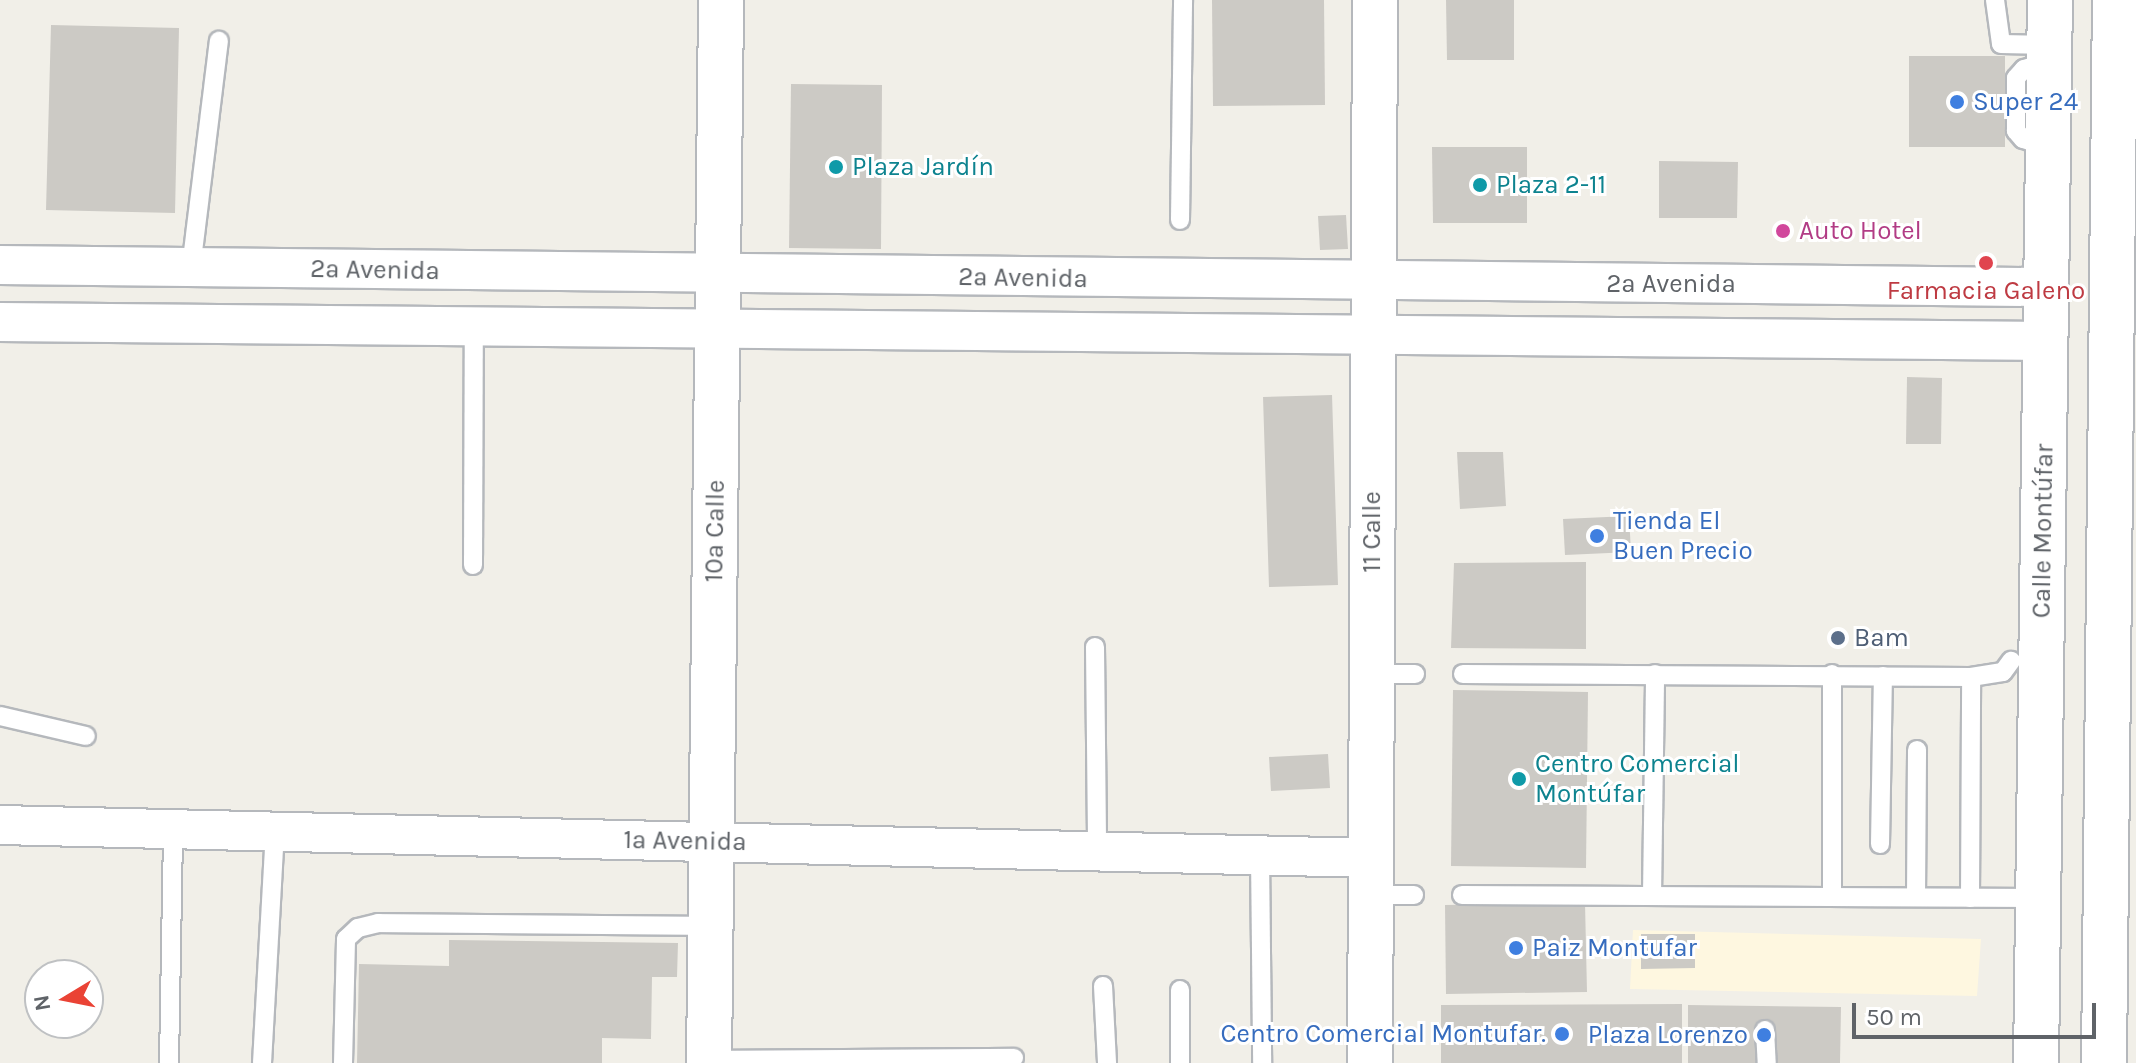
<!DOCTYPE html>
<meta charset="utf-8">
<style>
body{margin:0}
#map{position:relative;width:2136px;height:1063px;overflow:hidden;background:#f1efe8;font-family:Karla,sans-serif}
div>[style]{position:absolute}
.commercial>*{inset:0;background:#fef7e0}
.building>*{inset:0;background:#cccac5}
.roads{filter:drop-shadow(2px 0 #b5b8bc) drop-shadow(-2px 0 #b5b8bc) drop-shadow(0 2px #b5b8bc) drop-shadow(0 -2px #b5b8bc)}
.service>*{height:18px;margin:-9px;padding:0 9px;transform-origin:9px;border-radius:9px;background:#fff}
.minor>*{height:38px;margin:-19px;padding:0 19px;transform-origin:19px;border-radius:19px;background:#fff}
.tertiary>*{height:44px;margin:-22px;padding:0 22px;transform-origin:22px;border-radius:22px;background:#fff}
.secondary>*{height:44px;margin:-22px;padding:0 22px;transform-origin:22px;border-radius:22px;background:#fff}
.dots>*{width:22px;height:22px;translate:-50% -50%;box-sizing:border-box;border:4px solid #fff;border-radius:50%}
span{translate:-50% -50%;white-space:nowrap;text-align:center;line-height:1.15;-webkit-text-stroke:6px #fff;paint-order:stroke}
.shop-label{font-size:26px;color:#366cbe}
.left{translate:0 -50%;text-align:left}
.right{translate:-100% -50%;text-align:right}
.culture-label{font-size:26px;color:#0d838f}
.hotel-label{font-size:26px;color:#b23c85}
.street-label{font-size:26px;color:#5f6368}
.health-label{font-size:26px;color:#be3a42}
.service-label{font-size:26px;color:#4e5e75}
.north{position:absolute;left:24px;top:959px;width:80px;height:80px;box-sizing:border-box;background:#fff;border:2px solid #bfc1c3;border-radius:50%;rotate:260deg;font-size:22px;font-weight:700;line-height:32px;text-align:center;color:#5f6368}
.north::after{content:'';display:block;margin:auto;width:28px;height:36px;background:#ea4335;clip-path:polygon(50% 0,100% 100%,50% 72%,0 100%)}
.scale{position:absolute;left:1852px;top:1003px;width:244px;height:36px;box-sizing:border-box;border:4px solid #5f6368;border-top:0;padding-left:10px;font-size:24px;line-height:28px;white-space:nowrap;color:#5f6368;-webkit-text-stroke:6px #fff;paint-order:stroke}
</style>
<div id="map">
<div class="commercial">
<i style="clip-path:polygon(1633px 930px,1981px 939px,1977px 996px,1630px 989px)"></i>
</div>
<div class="building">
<i style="clip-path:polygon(1212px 0,1324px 0,1325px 105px,1213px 106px)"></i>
<i style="clip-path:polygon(1446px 0,1514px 0,1514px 60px,1447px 60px)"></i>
<i style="clip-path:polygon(51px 25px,179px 28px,175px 213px,46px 210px)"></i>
<i style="clip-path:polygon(1909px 56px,2005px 56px,2005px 147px,1909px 147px)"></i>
<i style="clip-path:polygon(791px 84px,882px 85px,881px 249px,789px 248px)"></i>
<i style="clip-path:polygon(1432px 147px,1527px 147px,1527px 223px,1433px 223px)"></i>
<i style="clip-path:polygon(1659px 161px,1738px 162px,1737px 218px,1659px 218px)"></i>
<i style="clip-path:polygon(1346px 215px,1348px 249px,1320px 250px,1318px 216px)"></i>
<i style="clip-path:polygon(1907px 377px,1942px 378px,1941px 444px,1906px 444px)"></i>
<i style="clip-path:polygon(1332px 395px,1338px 585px,1269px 587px,1263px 397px)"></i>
<i style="clip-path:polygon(1457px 452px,1503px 452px,1506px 506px,1460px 509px)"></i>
<i style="clip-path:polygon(1629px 516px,1631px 552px,1565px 555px,1563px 519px)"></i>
<i style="clip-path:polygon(1586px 562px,1586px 649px,1451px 648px,1454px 563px)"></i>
<i style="clip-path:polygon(1453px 690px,1588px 692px,1586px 868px,1451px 866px)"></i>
<i style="clip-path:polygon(1328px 754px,1330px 788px,1271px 791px,1269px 757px)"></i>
<i style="clip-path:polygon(1585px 903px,1587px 992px,1446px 994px,1445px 905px)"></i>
<i style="clip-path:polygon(1641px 934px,1695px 934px,1695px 968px,1641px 969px)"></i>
<i style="clip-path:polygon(449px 940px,678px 943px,677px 977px,652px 977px,651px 1039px,602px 1038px,602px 1063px,357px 1063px,359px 964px,449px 966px)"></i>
<i style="clip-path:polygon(1682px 1004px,1682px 1063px,1441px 1063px,1441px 1005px)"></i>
<i style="clip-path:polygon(1688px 1005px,1841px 1007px,1840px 1063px,1688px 1063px)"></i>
</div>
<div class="roads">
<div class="service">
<i style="left:1995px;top:0;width:44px;rotate:82.2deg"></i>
<i style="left:2001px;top:44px;width:49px;rotate:1.2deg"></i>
<i style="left:2048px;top:147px;width:26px;rotate:-162deg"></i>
<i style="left:2023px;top:139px;width:11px;rotate:-131deg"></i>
<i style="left:2016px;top:131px;width:53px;rotate:-90deg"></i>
<i style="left:2016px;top:78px;width:12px;rotate:-48deg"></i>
<i style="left:2024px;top:69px;width:27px;rotate:-17deg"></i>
<i style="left:1180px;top:220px;width:220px;rotate:-89.2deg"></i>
<i style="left:191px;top:268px;width:229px;rotate:-83deg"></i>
<i style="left:473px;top:565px;width:237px;rotate:-89.8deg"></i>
<i style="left:1095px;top:647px;width:204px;rotate:89.4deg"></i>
<i style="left:1372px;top:674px;width:43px"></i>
<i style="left:1463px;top:674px;width:508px;rotate:0.34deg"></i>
<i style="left:1971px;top:677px;width:32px;rotate:-9deg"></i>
<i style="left:2003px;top:672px;width:14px;rotate:-54deg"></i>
<i style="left:1832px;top:674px;width:221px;rotate:90deg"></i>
<i style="left:0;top:716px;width:88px;rotate:13.1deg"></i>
<i style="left:1880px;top:844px;width:168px;rotate:-89deg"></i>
<i style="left:1260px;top:855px;width:208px;rotate:89.4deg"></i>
<i style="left:1371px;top:895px;width:43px"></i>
<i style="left:1462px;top:895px;width:576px;rotate:0.3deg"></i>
<i style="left:1652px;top:896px;width:222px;rotate:-89.2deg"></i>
<i style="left:1916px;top:897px;width:147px;rotate:-89.6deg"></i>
<i style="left:1970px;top:898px;width:221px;rotate:-89.7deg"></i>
<i style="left:1103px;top:986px;width:77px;rotate:87deg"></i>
<i style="left:1765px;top:1030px;width:33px;rotate:87deg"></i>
<i style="left:709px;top:1060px;width:305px;rotate:-0.4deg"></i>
<i style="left:169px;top:1063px;width:233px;rotate:-89deg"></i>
<i style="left:262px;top:1063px;width:231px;rotate:-86.8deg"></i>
<i style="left:343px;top:1063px;width:124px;rotate:-88.6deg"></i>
<i style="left:346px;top:939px;width:16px;rotate:-43deg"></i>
<i style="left:358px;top:928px;width:21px;rotate:-14deg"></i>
<i style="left:378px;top:923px;width:332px;rotate:0.5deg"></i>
<i style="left:1180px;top:1063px;width:73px;rotate:-90deg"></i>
</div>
<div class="minor">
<i style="left:0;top:265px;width:2047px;rotate:0.62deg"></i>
<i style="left:0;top:322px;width:2047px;rotate:0.53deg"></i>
<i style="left:0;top:825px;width:1371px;rotate:1.38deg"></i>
</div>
<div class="tertiary">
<i style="left:709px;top:1063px;width:1063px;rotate:-89.35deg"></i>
<i style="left:1370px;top:1063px;width:1063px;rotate:-89.73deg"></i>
</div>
<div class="secondary">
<i style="left:2036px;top:1063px;width:1063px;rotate:-89.25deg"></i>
<i style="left:2104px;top:1063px;width:1063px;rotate:-89.41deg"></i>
</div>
</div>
<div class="dots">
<i style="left:1957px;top:102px;background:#3f7fe0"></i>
<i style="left:836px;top:167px;background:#0f9aa8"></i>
<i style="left:1480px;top:185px;background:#0f9aa8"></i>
<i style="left:1783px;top:231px;background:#d1479c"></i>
<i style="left:1986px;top:263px;background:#e0444e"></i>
<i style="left:1597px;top:536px;background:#3f7fe0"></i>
<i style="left:1838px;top:638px;background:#5c6f8a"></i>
<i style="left:1519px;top:779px;background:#0f9aa8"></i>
<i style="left:1516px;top:948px;background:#3f7fe0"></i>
<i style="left:1562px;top:1034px;background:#3f7fe0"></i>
<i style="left:1764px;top:1035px;background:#3f7fe0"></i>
</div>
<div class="shop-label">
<span class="left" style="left:1973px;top:102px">Super 24</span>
<span class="left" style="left:1613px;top:536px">Tienda El<br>Buen Precio</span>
<span class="left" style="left:1532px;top:948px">Paiz Montufar</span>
<span class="right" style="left:1546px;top:1034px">Centro Comercial Montufar.</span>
<span class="right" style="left:1748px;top:1035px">Plaza Lorenzo</span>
</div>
<div class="culture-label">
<span class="left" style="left:852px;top:167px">Plaza Jardín</span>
<span class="left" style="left:1496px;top:185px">Plaza 2-11</span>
<span class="left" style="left:1535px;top:779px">Centro Comercial<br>Montúfar</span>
</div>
<div class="hotel-label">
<span class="left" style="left:1799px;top:231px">Auto Hotel</span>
</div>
<div class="street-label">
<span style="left:375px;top:270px;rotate:1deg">2a Avenida</span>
<span style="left:1023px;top:278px;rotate:1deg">2a Avenida</span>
<span style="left:1671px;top:284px">2a Avenida</span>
<span style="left:715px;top:531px;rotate:-89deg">10a Calle</span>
<span style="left:2043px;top:531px;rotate:-89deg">Calle Montúfar</span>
<span style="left:1372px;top:532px;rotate:-90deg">11 Calle</span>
<span style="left:685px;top:841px;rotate:1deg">1a Avenida</span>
</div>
<div class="health-label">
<span style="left:1986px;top:291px">Farmacia Galeno</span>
</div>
<div class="service-label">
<span class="left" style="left:1854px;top:638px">Bam</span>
</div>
<div class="north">N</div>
<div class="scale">50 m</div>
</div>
